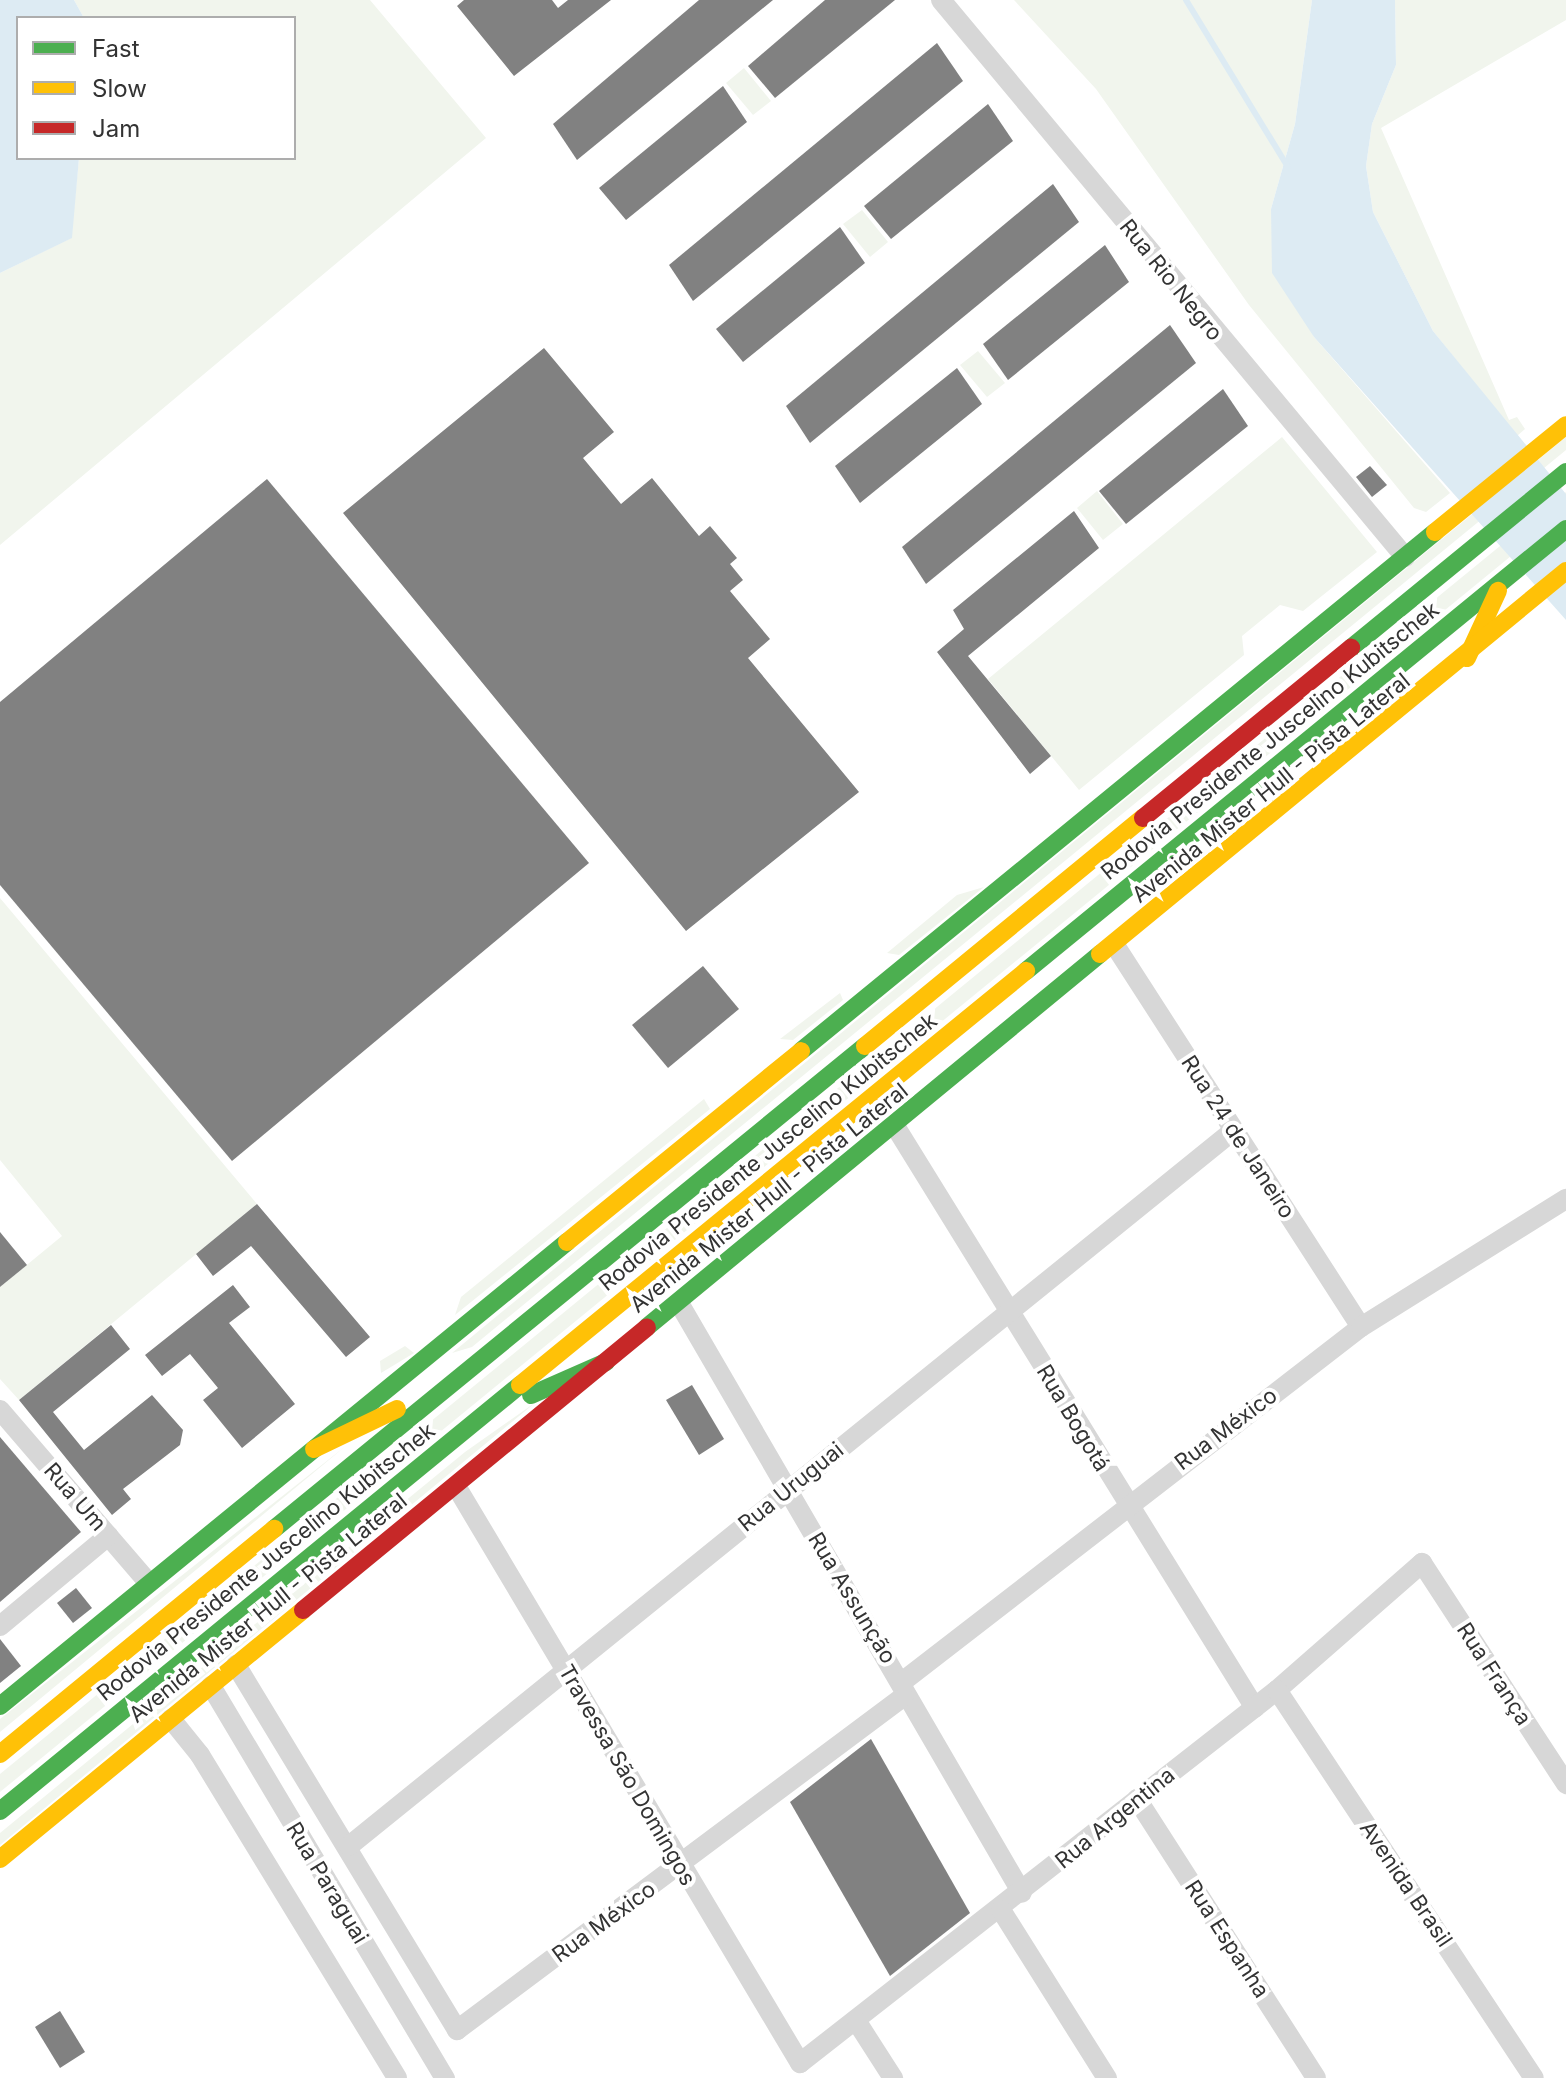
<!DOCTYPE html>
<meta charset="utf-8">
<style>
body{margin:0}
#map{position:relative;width:1566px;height:2078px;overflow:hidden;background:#fff;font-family:Inter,sans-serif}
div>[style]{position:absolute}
.green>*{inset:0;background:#f1f5ed}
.water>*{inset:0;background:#ddebf3}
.stream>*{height:6px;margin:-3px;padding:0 3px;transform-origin:3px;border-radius:3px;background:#ddebf3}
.building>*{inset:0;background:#818181}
.street>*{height:20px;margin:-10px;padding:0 10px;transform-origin:10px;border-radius:10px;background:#d7d7d7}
.fast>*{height:18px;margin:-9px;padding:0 9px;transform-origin:9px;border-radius:9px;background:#4caf50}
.slow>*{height:18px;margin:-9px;padding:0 9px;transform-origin:9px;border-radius:9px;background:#ffc107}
.jam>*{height:18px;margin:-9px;padding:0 9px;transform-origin:9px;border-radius:9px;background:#c62828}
span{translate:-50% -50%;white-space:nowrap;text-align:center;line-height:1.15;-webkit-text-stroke:8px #fff;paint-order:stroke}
.street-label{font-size:22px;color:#333}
.legend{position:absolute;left:16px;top:16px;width:280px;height:144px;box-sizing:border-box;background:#fff;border:2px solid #adadad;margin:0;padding:10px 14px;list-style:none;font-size:24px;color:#333}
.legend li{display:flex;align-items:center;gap:16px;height:40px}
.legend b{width:40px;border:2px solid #adadad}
</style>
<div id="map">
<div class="green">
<i style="clip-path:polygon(74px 0,370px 0,486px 138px,0 545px,0 273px,71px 238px,79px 158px,294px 158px,294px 18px,84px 18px)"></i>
<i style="clip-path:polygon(1014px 0,1312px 0,1295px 124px,1271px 209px,1314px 337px,1450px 493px,1426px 512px,1414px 508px,1249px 305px,1096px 89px)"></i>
<i style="clip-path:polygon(1395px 0,1566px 0,1566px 20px,1381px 128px,1509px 420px,1517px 417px,1525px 429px,1517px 436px,1433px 331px,1373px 212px,1366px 166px,1372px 124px,1396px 65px)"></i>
<i style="clip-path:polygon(744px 68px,771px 101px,753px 115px,726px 83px)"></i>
<i style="clip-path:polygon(862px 210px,888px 242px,870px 257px,843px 224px)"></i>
<i style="clip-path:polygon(978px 351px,1005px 383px,987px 397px,960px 365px)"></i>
<i style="clip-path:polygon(1282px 437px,1377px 552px,1303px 611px,1280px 605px,1242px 636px,1244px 655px,1079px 790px,988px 679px)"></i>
<i style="clip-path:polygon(1566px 437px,1566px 450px,472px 1347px,452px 1353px)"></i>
<i style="clip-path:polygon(1097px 491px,1123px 524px,1103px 540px,1077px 508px)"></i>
<i style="clip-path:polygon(1566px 492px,1566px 511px,0 1792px,0 1774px)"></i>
<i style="clip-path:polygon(984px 887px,899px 955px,887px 953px,957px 895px)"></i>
<i style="clip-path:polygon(0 898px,257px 1204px,19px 1400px,0 1379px,0 1287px,62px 1236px,0 1160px)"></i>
<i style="clip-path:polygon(840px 993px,843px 1000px,793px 1040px,780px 1039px)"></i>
<i style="clip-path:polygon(704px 1099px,710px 1109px,455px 1315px,461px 1297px)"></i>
<i style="clip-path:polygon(405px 1346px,414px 1353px,381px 1373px,380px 1361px)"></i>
<i style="clip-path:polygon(536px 1402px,0 1845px,0 1833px,465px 1452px)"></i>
<i style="clip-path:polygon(347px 1445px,0 1732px,0 1719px)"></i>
</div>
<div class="water">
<i style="clip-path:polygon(0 0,74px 0,84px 18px,18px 18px,18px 158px,79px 158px,72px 238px,0 273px)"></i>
<i style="clip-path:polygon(1312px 0,1395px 0,1396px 65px,1372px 124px,1366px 166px,1373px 212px,1433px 331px,1566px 494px,1566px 620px,1314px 337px,1272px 273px,1271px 209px,1295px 124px)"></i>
</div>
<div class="stream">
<i style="left:1186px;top:0;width:196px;rotate:58.6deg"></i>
</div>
<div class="building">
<i style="clip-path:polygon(464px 0,552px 0,558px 8px,568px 0,611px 0,514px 76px,457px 6px)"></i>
<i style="clip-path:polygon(699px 0,773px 0,577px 160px,553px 124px)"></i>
<i style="clip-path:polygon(825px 0,895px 0,775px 98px,748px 66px)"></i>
<i style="clip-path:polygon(937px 43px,963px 81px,693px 301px,669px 265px)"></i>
<i style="clip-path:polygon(723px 86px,747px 122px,626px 220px,599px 188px)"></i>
<i style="clip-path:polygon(988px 104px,1013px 141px,891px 239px,864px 206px)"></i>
<i style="clip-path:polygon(1053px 184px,1079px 222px,810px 443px,786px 406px)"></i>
<i style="clip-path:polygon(840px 227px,865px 263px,743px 362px,716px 329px)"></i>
<i style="clip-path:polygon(1105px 245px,1129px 282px,1008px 380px,983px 344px)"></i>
<i style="clip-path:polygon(1170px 325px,1196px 363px,926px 584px,902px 547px)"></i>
<i style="clip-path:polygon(544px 348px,614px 432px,583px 458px,621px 504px,652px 478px,699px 536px,710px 526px,737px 558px,730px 564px,743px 580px,730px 591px,770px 639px,748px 658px,859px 792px,686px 931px,343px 513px)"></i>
<i style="clip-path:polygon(957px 368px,982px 404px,860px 503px,835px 466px)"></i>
<i style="clip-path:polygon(1223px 389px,1248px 426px,1126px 524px,1099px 491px)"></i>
<i style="clip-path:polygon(1370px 466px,1387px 485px,1372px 497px,1356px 477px)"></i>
<i style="clip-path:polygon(267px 479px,589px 863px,232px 1161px,0 885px,0 702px)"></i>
<i style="clip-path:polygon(1074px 511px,1099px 548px,968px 656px,1051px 756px,1030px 774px,937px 652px,964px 629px,953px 610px)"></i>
<i style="clip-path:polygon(703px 966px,739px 1009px,668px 1068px,632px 1025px)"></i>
<i style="clip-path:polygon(257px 1204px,370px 1337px,346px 1357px,251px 1246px,213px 1276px,196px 1254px)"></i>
<i style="clip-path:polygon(0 1232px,27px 1265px,0 1287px)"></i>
<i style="clip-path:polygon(233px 1285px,250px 1307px,229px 1323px,295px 1404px,242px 1448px,203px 1400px,218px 1388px,190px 1354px,162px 1376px,145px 1355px)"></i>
<i style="clip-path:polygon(111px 1325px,130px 1349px,53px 1412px,84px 1450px,152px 1395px,183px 1430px,180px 1445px,123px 1489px,131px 1499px,112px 1515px,19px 1400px)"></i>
<i style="clip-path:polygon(692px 1385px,724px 1439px,699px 1455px,666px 1400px)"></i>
<i style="clip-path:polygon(0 1437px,81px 1532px,0 1602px)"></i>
<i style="clip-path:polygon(76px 1588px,92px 1608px,73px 1623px,57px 1603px)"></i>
<i style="clip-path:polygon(0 1639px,21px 1666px,0 1683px)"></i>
<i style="clip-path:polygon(871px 1739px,970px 1913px,890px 1976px,790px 1802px)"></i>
<i style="clip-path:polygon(60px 2011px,85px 2052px,60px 2068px,35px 2027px)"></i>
</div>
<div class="street">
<i style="left:941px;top:0;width:725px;rotate:50.2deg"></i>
<i style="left:1116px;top:947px;width:452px;rotate:57.2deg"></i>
<i style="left:895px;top:1126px;width:684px;rotate:58.26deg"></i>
<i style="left:679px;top:1303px;width:682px;rotate:59.83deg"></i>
<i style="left:0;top:1410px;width:228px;rotate:49.3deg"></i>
<i style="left:456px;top:1486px;width:672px;rotate:59.2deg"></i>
<i style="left:800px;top:2063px;width:606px;rotate:-38.02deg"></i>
<i style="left:1277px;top:1690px;width:193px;rotate:-41.2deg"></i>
<i style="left:1422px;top:1563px;width:264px;rotate:56.9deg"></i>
<i style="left:0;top:1626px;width:141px;rotate:-39.8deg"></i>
<i style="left:236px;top:1665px;width:427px;rotate:58.8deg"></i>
<i style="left:457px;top:2030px;width:557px;rotate:-36.75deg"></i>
<i style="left:902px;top:1682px;width:580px;rotate:-37.72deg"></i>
<i style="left:1361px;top:1327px;width:242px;rotate:-32deg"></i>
<i style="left:211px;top:1686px;width:457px;rotate:59.2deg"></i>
<i style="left:1277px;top:1690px;width:465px;rotate:56.5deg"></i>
<i style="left:171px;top:1719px;width:46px;rotate:51.1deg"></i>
<i style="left:200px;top:1755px;width:378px;rotate:58.6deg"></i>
<i style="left:1137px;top:1799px;width:331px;rotate:57.3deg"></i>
<i style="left:349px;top:1846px;width:1138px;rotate:-38.97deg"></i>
<i style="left:1001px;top:1910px;width:199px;rotate:57.8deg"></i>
<i style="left:857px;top:2022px;width:67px;rotate:57.3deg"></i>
</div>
<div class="fast">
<i style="left:1351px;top:648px;width:278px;rotate:-39.3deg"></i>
<i style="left:1026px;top:971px;width:698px;rotate:-39.3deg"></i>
<i style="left:801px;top:1051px;width:819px;rotate:-39.3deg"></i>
<i style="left:647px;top:1327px;width:587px;rotate:-39.47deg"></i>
<i style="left:531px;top:1395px;width:82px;rotate:-23.7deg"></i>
<i style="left:274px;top:1529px;width:763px;rotate:-39.26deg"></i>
<i style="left:0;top:1706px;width:733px;rotate:-39.29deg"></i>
<i style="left:0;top:1811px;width:672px;rotate:-39.33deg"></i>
</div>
<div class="slow">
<i style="left:1435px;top:532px;width:169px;rotate:-39.2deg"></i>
<i style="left:1467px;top:658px;width:74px;rotate:-65.2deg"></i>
<i style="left:1100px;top:954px;width:603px;rotate:-39.42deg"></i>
<i style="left:865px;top:1046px;width:360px;rotate:-39.4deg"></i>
<i style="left:567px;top:1242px;width:302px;rotate:-39.2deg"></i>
<i style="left:520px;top:1385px;width:654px;rotate:-39.29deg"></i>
<i style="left:314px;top:1449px;width:92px;rotate:-25.7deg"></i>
<i style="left:0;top:1754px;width:355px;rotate:-39.4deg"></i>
<i style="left:0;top:1859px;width:392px;rotate:-39.4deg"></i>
</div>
<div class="jam">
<i style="left:1143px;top:818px;width:269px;rotate:-39.3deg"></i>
<i style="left:303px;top:1610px;width:445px;rotate:-39.4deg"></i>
</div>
<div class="street-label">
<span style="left:1171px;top:280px;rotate:51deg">Rua Rio Negro</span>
<span style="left:1270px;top:741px;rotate:-39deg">Rodovia Presidente Juscelino Kubitschek</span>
<span style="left:1271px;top:788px;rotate:-39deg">Avenida Mister Hull - Pista Lateral</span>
<span style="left:1238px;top:1137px;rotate:57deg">Rua 24 de Janeiro</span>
<span style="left:768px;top:1152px;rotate:-39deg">Rodovia Presidente Juscelino Kubitschek</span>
<span style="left:769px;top:1198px;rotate:-39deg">Avenida Mister Hull - Pista Lateral</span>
<span style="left:1073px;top:1418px;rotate:59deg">Rua Bogotá</span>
<span style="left:1226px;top:1429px;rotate:-37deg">Rua México</span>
<span style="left:791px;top:1487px;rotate:-39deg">Rua Uruguai</span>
<span style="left:75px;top:1497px;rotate:49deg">Rua Um</span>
<span style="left:266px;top:1562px;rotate:-39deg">Rodovia Presidente Juscelino Kubitschek</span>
<span style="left:852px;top:1598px;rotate:59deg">Rua Assunção</span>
<span style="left:268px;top:1608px;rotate:-39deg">Avenida Mister Hull - Pista Lateral</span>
<span style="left:1494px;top:1674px;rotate:57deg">Rua França</span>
<span style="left:627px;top:1775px;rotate:60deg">Travessa São Domingos</span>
<span style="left:1115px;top:1818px;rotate:-39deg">Rua Argentina</span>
<span style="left:327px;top:1883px;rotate:59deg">Rua Paraguai</span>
<span style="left:1406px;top:1884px;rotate:56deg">Avenida Brasil</span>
<span style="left:604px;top:1922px;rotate:-36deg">Rua México</span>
<span style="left:1227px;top:1939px;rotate:57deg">Rua Espanha</span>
</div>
<ul class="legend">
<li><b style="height:10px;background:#4caf50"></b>Fast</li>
<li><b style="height:10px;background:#ffc107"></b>Slow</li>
<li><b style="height:10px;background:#c62828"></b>Jam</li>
</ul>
</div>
